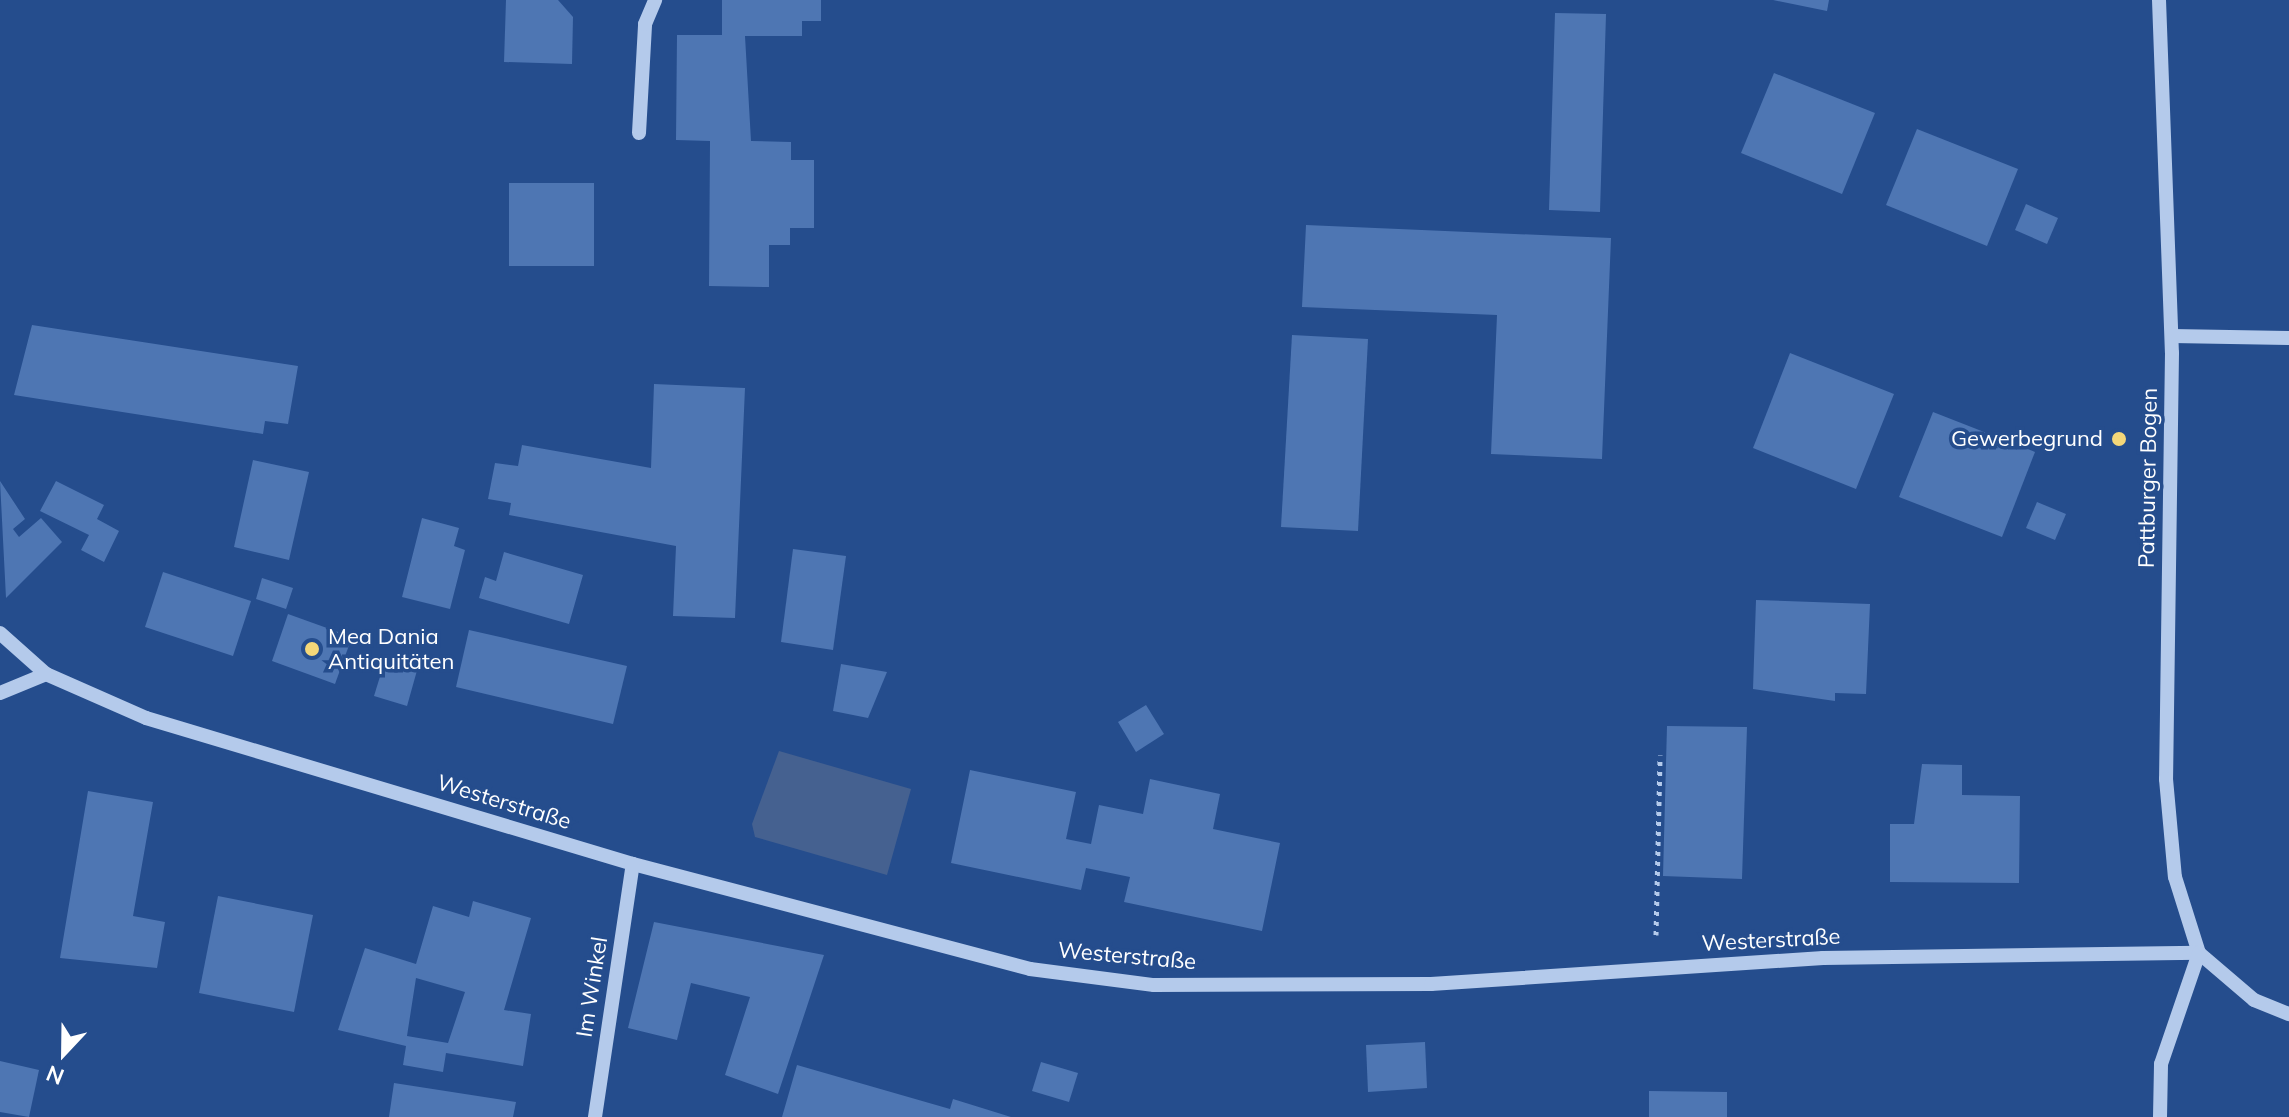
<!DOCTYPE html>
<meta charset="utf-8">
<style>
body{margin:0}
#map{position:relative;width:2289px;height:1117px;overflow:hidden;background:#254d8d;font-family:Mulish,sans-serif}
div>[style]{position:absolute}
.water>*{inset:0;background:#456190}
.building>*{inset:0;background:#4e76b3}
.path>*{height:5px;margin-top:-2.5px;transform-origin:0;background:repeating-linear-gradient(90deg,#b4caeb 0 4px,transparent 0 10px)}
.minor>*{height:14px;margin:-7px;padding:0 7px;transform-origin:7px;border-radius:7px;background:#b4caeb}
.dots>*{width:22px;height:22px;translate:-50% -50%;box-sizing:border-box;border:4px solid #254d8d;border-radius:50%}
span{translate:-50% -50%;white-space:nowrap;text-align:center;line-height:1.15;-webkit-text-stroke:7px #254d8d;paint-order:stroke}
.poi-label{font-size:22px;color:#fff}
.right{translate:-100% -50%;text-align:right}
.left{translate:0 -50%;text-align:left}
.street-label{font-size:22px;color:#fff}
.north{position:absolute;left:24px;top:1013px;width:80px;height:80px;-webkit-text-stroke:6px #254d8d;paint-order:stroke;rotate:202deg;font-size:22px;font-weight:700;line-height:32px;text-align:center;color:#fff}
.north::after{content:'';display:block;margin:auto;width:28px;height:36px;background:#fff;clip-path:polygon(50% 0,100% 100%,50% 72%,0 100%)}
</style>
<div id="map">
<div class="water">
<i style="clip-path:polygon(779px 751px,911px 789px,887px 875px,755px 837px,752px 824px)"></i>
</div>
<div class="building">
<i style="clip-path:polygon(506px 0,558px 0,573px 17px,572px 64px,504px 62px)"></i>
<i style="clip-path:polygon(722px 0,821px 0,821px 21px,802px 21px,802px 36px,745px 36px,751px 141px,791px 142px,791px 160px,814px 160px,814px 228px,790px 228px,790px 245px,769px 245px,769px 287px,709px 286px,710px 141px,676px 140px,677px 35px,722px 35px)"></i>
<i style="clip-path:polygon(1773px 0,1829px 0,1827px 11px)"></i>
<i style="clip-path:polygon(1555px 13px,1606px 14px,1600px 212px,1549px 210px)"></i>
<i style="clip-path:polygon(1774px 73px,1875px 113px,1842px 194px,1741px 153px)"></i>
<i style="clip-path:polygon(1917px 129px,2018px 169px,1987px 246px,1886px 205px)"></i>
<i style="clip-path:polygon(509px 183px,594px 183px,594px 266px,509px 266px)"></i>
<i style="clip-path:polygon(2026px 204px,2058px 218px,2047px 244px,2015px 230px)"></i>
<i style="clip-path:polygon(1306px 225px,1611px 238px,1602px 459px,1491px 454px,1497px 315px,1302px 307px)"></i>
<i style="clip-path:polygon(32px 325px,298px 366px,288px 424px,265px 421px,263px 434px,14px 395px)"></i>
<i style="clip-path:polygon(1292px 335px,1368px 339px,1358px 531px,1281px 527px)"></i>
<i style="clip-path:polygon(1790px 353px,1894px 394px,1856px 489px,1753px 448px)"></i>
<i style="clip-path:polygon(654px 384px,745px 388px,735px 618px,673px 616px,676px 546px,509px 515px,511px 503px,488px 499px,495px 463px,518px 466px,522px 445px,651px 468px)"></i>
<i style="clip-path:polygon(1933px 412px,2035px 452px,2002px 537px,1899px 497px)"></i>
<i style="clip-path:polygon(253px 460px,309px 472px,289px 560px,234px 547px)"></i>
<i style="clip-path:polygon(0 481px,25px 519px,13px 529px,19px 537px,41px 518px,62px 542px,6px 598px)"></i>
<i style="clip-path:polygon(56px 481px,104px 505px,97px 519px,119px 531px,104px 562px,81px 550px,89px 535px,40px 511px)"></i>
<i style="clip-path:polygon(2037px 502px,2066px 514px,2055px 540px,2026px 528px)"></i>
<i style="clip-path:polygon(422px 518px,459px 528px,454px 546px,465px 550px,450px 609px,402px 597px)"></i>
<i style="clip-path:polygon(793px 549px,846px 556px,833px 650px,781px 642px)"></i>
<i style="clip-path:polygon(504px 552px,583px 575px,569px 624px,479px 598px,485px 577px,496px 581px)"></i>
<i style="clip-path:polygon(163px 572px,251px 601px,233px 656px,145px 627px)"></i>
<i style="clip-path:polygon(262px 578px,293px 588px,286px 609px,256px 599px)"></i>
<i style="clip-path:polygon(1756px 600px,1870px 604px,1866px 694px,1835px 693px,1835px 701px,1753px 689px)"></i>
<i style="clip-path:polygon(288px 614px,352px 637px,335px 684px,272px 661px)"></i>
<i style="clip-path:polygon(469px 630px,627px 666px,613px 724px,456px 687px)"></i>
<i style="clip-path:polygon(386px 657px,418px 667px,407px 706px,374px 696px)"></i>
<i style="clip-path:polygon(841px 664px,887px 672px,868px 718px,833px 711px)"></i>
<i style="clip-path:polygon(1146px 705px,1164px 734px,1136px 752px,1118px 722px)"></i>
<i style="clip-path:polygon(1667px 726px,1747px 727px,1742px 879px,1663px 876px)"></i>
<i style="clip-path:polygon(1922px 764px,1962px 765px,1962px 795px,2020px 796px,2019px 883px,1890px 882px,1890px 824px,1914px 824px)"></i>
<i style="clip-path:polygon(970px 770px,1076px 792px,1066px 839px,1091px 844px,1099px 805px,1143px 814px,1150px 779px,1220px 794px,1213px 829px,1280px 843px,1262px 931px,1124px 902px,1130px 877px,1086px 868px,1081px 890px,951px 863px)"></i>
<i style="clip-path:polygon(88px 791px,153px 802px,133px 916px,165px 922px,157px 968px,60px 958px)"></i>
<i style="clip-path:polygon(218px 896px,313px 915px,294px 1012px,199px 993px)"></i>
<i style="clip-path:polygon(evenodd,473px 901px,531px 918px,504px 1010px,531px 1014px,523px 1066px,446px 1053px,443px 1072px,403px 1065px,406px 1046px,338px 1030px,365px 948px,416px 964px,433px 906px,469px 917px,473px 901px,416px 978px,465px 992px,448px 1043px,407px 1036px,416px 978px)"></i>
<i style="clip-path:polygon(654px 922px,824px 955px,778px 1094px,725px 1075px,750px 997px,691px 983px,677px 1040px,628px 1028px)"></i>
<i style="clip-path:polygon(1425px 1042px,1427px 1088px,1368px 1092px,1366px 1045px)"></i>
<i style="clip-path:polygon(0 1061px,39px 1070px,29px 1117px,0 1112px)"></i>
<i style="clip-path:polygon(1041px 1062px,1078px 1073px,1069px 1102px,1032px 1091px)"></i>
<i style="clip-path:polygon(797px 1065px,950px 1109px,953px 1099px,1011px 1117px,782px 1117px)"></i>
<i style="clip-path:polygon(394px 1083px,516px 1102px,513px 1117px,389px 1117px)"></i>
<i style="clip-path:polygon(1649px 1091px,1727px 1092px,1727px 1117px,1649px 1117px)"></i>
</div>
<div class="path">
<i style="left:1656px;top:935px;width:180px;rotate:-88.7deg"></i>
</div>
<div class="minor">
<i style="left:2159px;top:0;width:353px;rotate:87.9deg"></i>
<i style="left:2172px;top:353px;width:426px;rotate:90.8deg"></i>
<i style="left:2166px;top:779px;width:98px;rotate:84.8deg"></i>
<i style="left:2175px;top:877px;width:80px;rotate:72.5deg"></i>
<i style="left:639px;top:133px;width:109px;rotate:-86.8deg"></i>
<i style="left:645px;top:24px;width:26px;rotate:-67deg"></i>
<i style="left:2172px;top:336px;width:117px;rotate:1deg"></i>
<i style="left:0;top:633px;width:62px;rotate:41.7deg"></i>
<i style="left:46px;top:674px;width:109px;rotate:23.7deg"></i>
<i style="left:146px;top:718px;width:508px;rotate:16.69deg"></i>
<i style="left:633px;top:864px;width:411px;rotate:14.8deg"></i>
<i style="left:1030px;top:969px;width:125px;rotate:7.4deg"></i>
<i style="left:1154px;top:985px;width:277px;rotate:-0.2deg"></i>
<i style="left:1431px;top:984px;width:393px;rotate:-3.8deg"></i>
<i style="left:1823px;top:958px;width:376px;rotate:-0.8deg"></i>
<i style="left:2199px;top:953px;width:72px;rotate:40.5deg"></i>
<i style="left:2254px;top:1000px;width:38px;rotate:22deg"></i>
<i style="left:0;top:693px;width:50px;rotate:-22.4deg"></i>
<i style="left:595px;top:1117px;width:256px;rotate:-81.5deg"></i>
<i style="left:2160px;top:1117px;width:53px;rotate:-88.9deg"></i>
<i style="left:2161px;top:1064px;width:117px;rotate:-71.1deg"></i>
</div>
<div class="dots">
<i style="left:2119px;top:439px;background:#f4d779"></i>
<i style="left:312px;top:649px;background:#f4d779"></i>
</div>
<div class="poi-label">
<span class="right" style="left:2103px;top:439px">Gewerbegrund</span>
<span class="left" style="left:328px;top:649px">Mea Dania<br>Antiquitäten</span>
</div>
<div class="street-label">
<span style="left:2148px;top:478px;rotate:-89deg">Pattburger Bogen</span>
<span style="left:504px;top:802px;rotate:17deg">Westerstraße</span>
<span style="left:1771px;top:940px;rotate:-3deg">Westerstraße</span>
<span style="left:1127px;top:956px;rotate:5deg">Westerstraße</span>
<span style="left:592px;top:987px;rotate:-81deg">Im Winkel</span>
</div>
<div class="north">N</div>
</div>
